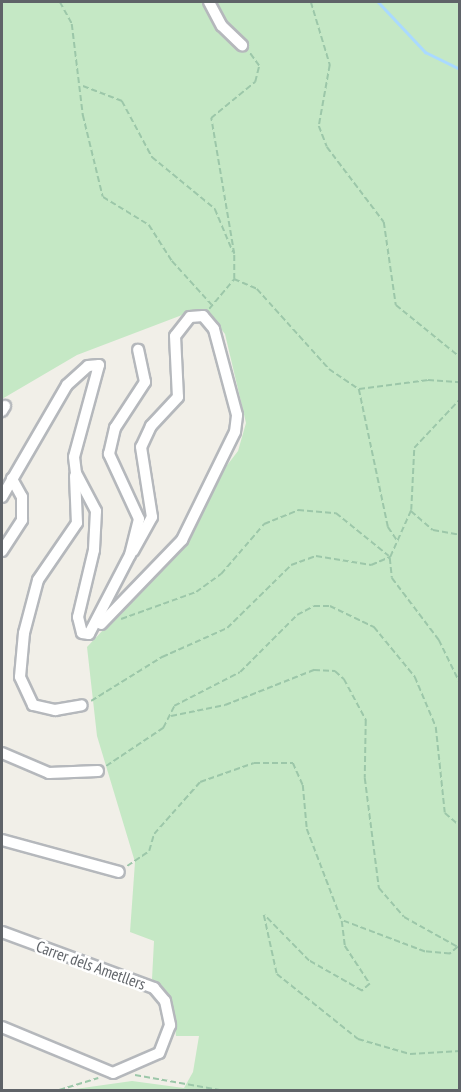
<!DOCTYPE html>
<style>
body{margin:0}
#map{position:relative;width:461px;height:1092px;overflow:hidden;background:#f1efe8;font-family:"PT Sans Narrow",sans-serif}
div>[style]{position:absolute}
.green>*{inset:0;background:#c5e8c5}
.stream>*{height:3px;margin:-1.5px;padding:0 1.5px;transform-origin:1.5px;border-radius:1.5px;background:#aadaff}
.path>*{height:1.5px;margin-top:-0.75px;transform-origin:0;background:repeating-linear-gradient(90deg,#9cc7a9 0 6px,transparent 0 9px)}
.roads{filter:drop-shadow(2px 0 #b5b8bc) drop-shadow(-2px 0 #b5b8bc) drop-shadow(0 2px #b5b8bc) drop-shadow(0 -2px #b5b8bc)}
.minor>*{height:10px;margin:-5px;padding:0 5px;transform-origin:5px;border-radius:5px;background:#fff}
span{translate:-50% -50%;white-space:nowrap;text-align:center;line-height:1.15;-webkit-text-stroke:5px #fff;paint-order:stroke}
.street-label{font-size:16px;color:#5f6368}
.frame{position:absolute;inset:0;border:3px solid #5f6368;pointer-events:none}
</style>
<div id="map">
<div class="green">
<i style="clip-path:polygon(2px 2px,459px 2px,459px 1090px,68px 1090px,132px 1081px,184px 1088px,193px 1072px,199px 1036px,176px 1036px,172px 1001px,152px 979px,154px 941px,130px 932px,135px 862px,97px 736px,87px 647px,191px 537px,218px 477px,238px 451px,246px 423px,225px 334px,215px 321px,190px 312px,77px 355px,2px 399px)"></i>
</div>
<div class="stream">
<i style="left:378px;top:2px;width:69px;rotate:46.8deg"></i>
<i style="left:425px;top:52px;width:39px;rotate:26deg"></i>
</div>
<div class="path">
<i style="left:60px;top:2px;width:25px;rotate:61deg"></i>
<i style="left:72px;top:24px;width:92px;rotate:83.1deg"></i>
<i style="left:83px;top:115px;width:84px;rotate:76.3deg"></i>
<i style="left:103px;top:197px;width:54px;rotate:31.3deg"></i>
<i style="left:149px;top:225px;width:43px;rotate:57.4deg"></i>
<i style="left:172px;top:261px;width:59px;rotate:47.7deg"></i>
<i style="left:311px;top:2px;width:66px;rotate:73.2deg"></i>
<i style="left:330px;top:65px;width:62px;rotate:100.2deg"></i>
<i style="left:319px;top:126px;width:22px;rotate:69deg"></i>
<i style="left:327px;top:147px;width:94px;rotate:52.8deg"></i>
<i style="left:384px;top:222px;width:84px;rotate:81.8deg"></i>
<i style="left:396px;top:305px;width:82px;rotate:39.1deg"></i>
<i style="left:83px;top:86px;width:42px;rotate:21deg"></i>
<i style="left:122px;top:101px;width:64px;rotate:61.8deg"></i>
<i style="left:152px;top:157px;width:82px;rotate:39.5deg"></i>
<i style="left:215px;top:209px;width:47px;rotate:67.3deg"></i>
<i style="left:234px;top:279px;width:25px;rotate:23deg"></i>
<i style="left:257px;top:289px;width:108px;rotate:48deg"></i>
<i style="left:329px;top:369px;width:36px;rotate:34deg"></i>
<i style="left:359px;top:389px;width:141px;rotate:78.1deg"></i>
<i style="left:388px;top:527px;width:18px;rotate:56deg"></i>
<i style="left:209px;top:309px;width:39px;rotate:-50deg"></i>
<i style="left:234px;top:279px;width:25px;rotate:-90deg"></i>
<i style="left:234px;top:254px;width:138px;rotate:-99.6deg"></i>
<i style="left:211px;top:118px;width:57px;rotate:-39.3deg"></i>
<i style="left:255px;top:82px;width:16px;rotate:-76deg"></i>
<i style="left:259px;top:66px;width:17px;rotate:-126deg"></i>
<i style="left:359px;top:389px;width:70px;rotate:-7.4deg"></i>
<i style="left:428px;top:380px;width:32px;rotate:4deg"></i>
<i style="left:411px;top:511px;width:29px;rotate:41deg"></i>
<i style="left:433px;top:530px;width:27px;rotate:10deg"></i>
<i style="left:390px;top:558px;width:20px;rotate:84deg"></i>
<i style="left:392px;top:578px;width:78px;rotate:52.8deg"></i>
<i style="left:439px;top:640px;width:48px;rotate:64deg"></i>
<i style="left:121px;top:619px;width:80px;rotate:-19.8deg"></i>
<i style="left:196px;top:592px;width:31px;rotate:-36deg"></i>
<i style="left:221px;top:574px;width:66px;rotate:-49.3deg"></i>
<i style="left:264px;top:524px;width:37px;rotate:-22deg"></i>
<i style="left:298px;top:510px;width:38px;rotate:5deg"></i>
<i style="left:336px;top:513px;width:68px;rotate:39.1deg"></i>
<i style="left:91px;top:701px;width:84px;rotate:-31.8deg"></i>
<i style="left:162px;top:657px;width:71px;rotate:-24deg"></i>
<i style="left:227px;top:628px;width:90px;rotate:-44.5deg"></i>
<i style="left:291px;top:565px;width:27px;rotate:-20deg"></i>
<i style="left:316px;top:556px;width:56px;rotate:9.3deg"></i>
<i style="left:371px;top:565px;width:21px;rotate:-23deg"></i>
<i style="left:390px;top:557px;width:51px;rotate:-65.9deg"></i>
<i style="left:411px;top:510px;width:62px;rotate:-87.2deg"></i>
<i style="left:414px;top:448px;width:67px;rotate:-46.8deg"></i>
<i style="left:171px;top:716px;width:55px;rotate:-11.5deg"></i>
<i style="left:225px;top:705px;width:96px;rotate:-21.5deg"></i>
<i style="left:314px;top:670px;width:21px;rotate:3deg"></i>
<i style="left:335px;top:671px;width:12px;rotate:42deg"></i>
<i style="left:344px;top:679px;width:47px;rotate:61.8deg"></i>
<i style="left:366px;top:720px;width:58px;rotate:91deg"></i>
<i style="left:365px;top:778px;width:111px;rotate:82.7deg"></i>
<i style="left:379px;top:888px;width:38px;rotate:49deg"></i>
<i style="left:404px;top:917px;width:62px;rotate:29.1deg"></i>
<i style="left:458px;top:947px;width:11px;rotate:139deg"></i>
<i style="left:450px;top:954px;width:25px;rotate:-175deg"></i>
<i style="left:425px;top:952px;width:88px;rotate:-159.3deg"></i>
<i style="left:106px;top:766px;width:69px;rotate:-33.7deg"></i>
<i style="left:163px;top:728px;width:25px;rotate:-63deg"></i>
<i style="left:174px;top:706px;width:74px;rotate:-27.3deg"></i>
<i style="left:240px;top:672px;width:81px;rotate:-45deg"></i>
<i style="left:297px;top:615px;width:19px;rotate:-28deg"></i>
<i style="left:314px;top:606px;width:16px"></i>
<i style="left:330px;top:606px;width:49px;rotate:25.5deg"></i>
<i style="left:374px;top:627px;width:65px;rotate:50.6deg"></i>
<i style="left:415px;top:677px;width:54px;rotate:67.2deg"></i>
<i style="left:436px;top:727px;width:86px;rotate:84deg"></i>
<i style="left:445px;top:813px;width:20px;rotate:41deg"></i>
<i style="left:127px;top:866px;width:27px;rotate:-34deg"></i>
<i style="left:149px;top:851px;width:18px;rotate:-74deg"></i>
<i style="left:154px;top:834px;width:69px;rotate:-48.5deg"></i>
<i style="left:200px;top:782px;width:57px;rotate:-19.4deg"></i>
<i style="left:254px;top:763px;width:39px"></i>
<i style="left:293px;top:763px;width:24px;rotate:66deg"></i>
<i style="left:303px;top:785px;width:44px;rotate:84.8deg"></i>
<i style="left:307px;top:829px;width:98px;rotate:69.2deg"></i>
<i style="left:342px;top:921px;width:25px;rotate:83deg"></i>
<i style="left:345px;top:946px;width:45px;rotate:56.7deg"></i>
<i style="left:370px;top:984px;width:11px;rotate:139deg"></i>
<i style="left:362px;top:991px;width:61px;rotate:-150.5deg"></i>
<i style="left:309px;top:961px;width:64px;rotate:-134.4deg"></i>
<i style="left:264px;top:915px;width:60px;rotate:77.6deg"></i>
<i style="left:277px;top:974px;width:104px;rotate:38.7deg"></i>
<i style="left:358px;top:1039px;width:54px;rotate:16.1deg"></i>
<i style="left:410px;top:1054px;width:50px;rotate:-3.4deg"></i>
<i style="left:135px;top:1075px;width:86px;rotate:10deg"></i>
<i style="left:59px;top:1090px;width:41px;rotate:-17.1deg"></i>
</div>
<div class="roads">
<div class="minor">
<i style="left:209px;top:2px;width:27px;rotate:62deg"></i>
<i style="left:222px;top:26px;width:28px;rotate:44deg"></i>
<i style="left:2px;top:411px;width:6px;rotate:-59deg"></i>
<i style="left:75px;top:476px;width:47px;rotate:87.6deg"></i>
<i style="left:77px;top:523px;width:69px;rotate:124.4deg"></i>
<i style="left:38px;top:580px;width:55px;rotate:104.8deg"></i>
<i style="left:24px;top:633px;width:44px;rotate:95.2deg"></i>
<i style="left:20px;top:677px;width:31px;rotate:65deg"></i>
<i style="left:33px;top:705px;width:23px;rotate:13deg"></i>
<i style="left:55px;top:710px;width:27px;rotate:-10deg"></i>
<i style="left:2px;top:497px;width:129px;rotate:-59.9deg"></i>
<i style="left:67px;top:385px;width:28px;rotate:-42deg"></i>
<i style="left:88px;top:366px;width:11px;rotate:-5deg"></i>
<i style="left:99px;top:365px;width:95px;rotate:105.2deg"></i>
<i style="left:74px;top:457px;width:16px;rotate:83deg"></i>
<i style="left:76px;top:473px;width:43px;rotate:62.2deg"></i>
<i style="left:96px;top:511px;width:39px;rotate:93deg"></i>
<i style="left:94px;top:550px;width:69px;rotate:103.4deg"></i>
<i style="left:78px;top:617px;width:16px;rotate:76deg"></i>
<i style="left:82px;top:633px;width:7px;rotate:8deg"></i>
<i style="left:89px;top:634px;width:89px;rotate:-62.6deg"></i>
<i style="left:130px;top:555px;width:37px;rotate:-76deg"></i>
<i style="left:139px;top:519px;width:72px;rotate:-114.8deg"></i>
<i style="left:109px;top:454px;width:27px;rotate:-77deg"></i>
<i style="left:115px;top:428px;width:55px;rotate:-56.9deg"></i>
<i style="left:145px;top:382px;width:33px;rotate:-102deg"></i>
<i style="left:2px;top:551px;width:37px;rotate:-57deg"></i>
<i style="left:22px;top:520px;width:23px;rotate:-90deg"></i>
<i style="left:22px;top:497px;width:21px;rotate:-119deg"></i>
<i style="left:101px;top:624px;width:117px;rotate:-46deg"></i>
<i style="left:182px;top:540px;width:120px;rotate:-63.9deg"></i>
<i style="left:235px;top:432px;width:17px;rotate:-83deg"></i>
<i style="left:237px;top:415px;width:89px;rotate:-105deg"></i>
<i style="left:214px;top:329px;width:17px;rotate:-130deg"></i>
<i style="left:203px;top:316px;width:13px;rotate:176deg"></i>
<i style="left:190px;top:317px;width:24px;rotate:128deg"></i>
<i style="left:175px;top:336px;width:61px;rotate:87.2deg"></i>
<i style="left:178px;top:397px;width:40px;rotate:133deg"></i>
<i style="left:151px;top:426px;width:23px;rotate:115deg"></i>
<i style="left:141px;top:447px;width:71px;rotate:81.1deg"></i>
<i style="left:152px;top:517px;width:39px;rotate:119deg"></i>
<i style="left:2px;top:753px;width:51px;rotate:23.1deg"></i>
<i style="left:49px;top:773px;width:49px;rotate:-2.3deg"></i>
<i style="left:2px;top:840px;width:121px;rotate:15.3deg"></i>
<i style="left:2px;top:932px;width:162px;rotate:20.2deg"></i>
<i style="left:154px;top:988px;width:17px;rotate:50deg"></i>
<i style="left:165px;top:1001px;width:25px;rotate:78deg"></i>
<i style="left:170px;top:1025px;width:30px;rotate:111deg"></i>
<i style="left:159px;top:1053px;width:50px;rotate:156.5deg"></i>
<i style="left:113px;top:1073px;width:120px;rotate:-157.5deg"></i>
</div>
</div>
<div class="street-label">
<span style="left:91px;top:965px;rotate:20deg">Carrer dels Ametllers</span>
</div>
<div class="frame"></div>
</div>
